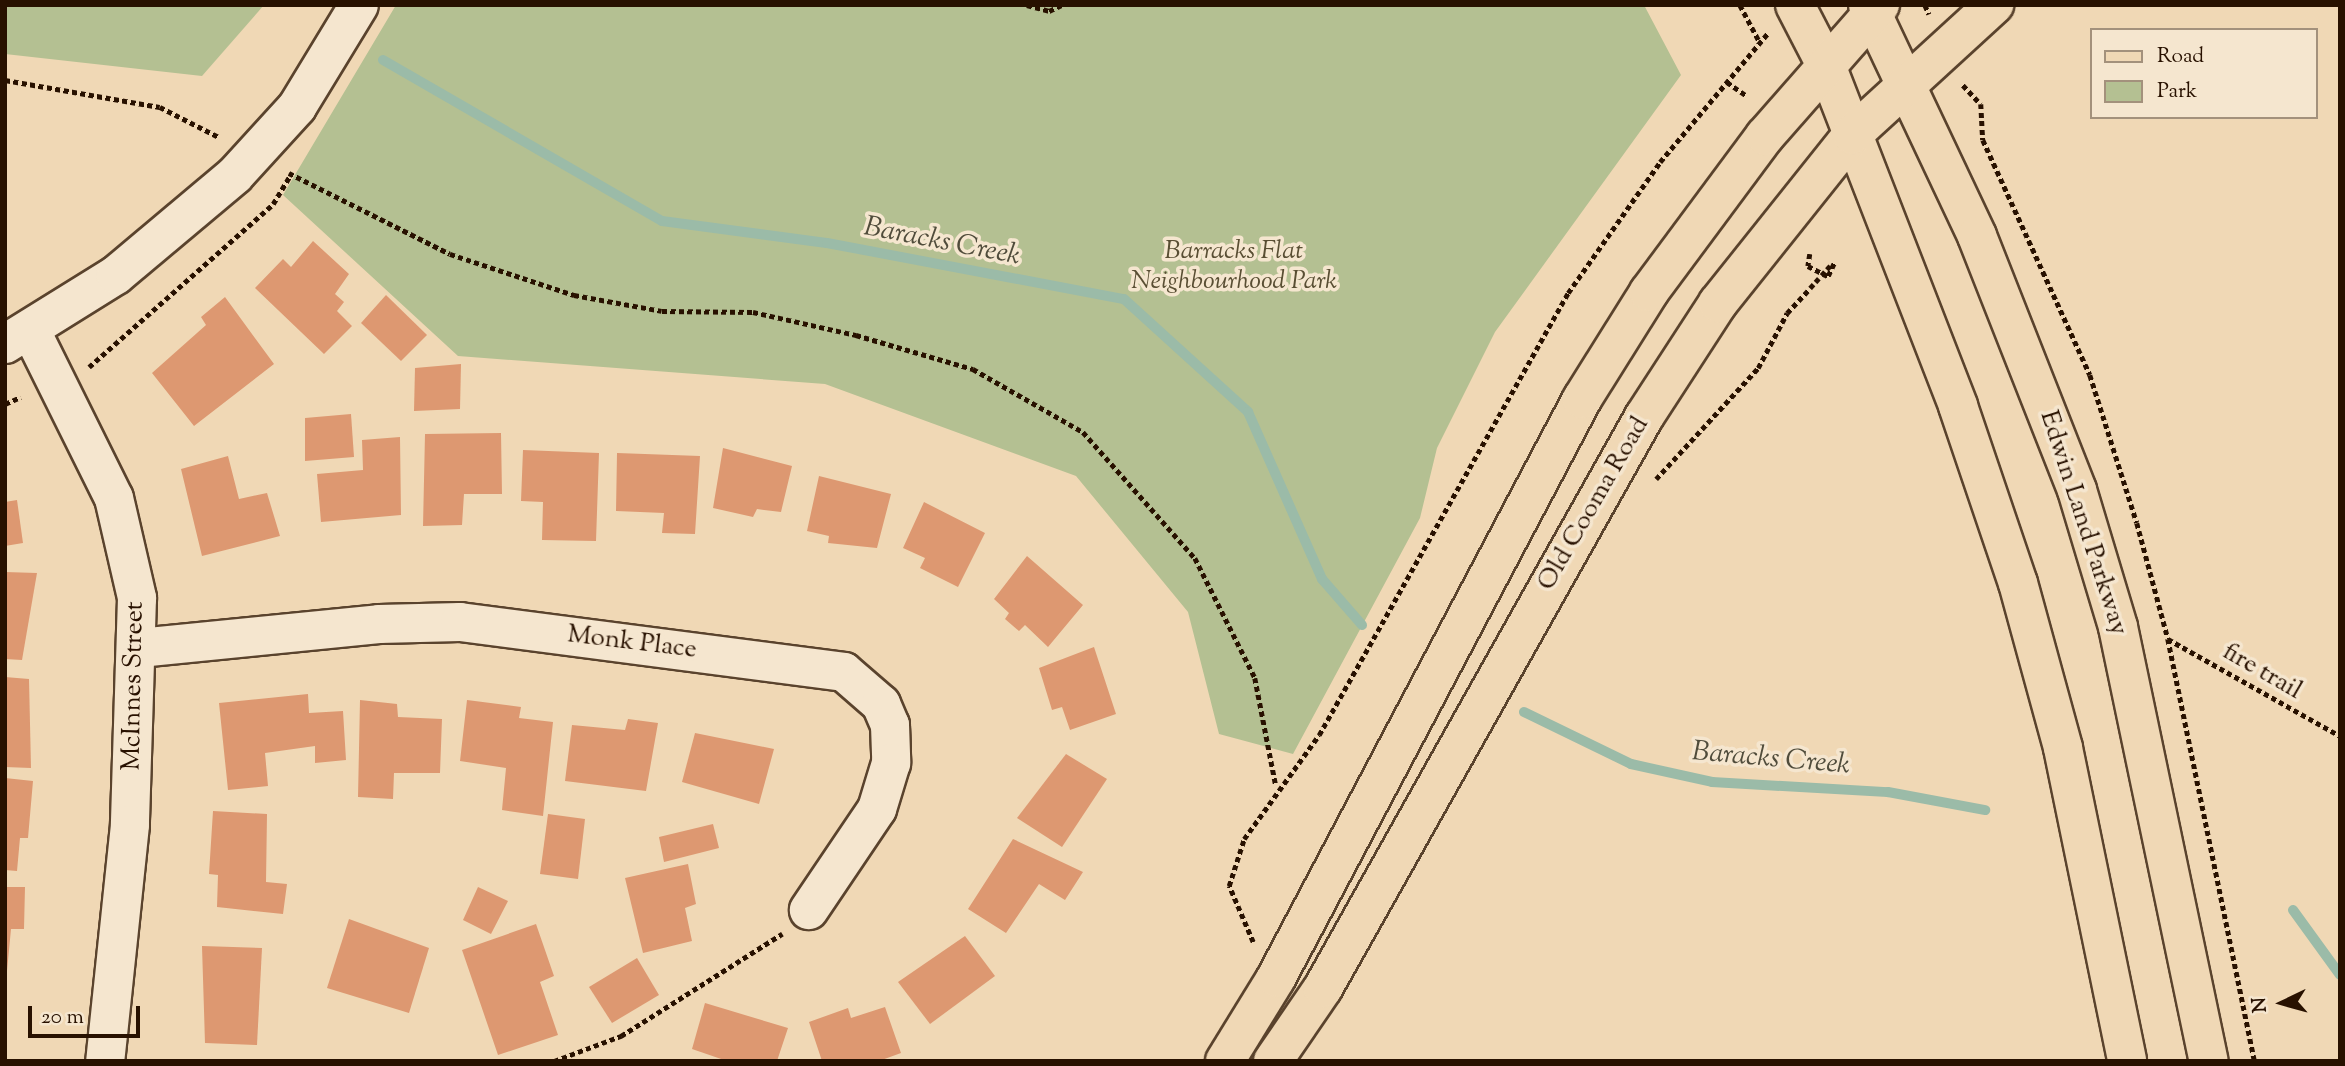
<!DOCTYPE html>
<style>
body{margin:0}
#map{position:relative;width:2345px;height:1066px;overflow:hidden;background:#f0d8b5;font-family:"Sorts Mill Goudy",serif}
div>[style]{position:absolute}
.green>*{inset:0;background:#b4c092}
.stream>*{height:10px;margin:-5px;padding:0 5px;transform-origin:5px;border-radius:5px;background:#9bbba8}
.building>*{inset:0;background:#dd9871}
.path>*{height:4.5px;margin-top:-2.25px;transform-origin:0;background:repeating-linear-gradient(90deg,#281100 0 5px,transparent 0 8.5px)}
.roads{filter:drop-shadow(2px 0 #5a432d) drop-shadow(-2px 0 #5a432d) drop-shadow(0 2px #5a432d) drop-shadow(0 -2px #5a432d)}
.minor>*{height:38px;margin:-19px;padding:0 19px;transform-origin:19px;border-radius:19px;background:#f5e6cf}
.major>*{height:38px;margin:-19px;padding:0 19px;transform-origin:19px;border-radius:19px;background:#f0d8b5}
.path-bridge>*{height:4.5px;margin-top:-2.25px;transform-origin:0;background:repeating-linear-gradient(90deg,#281100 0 5px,transparent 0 8.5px)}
span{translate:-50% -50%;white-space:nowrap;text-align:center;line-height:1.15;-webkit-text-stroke:7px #f5e6cf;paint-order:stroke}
.park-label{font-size:26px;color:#594e33;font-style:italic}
.street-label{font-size:26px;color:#281100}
.water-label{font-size:28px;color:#504c3b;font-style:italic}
.frame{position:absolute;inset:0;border:7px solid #281100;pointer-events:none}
.legend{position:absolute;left:2090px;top:28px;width:228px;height:91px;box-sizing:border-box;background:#f5e6cf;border:2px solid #a3917c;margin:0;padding:9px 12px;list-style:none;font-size:21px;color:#281100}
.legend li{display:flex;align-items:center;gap:14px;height:35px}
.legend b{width:35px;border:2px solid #a3917c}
.north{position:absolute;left:2247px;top:968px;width:70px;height:70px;-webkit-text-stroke:5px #f5e6cf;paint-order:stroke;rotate:265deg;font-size:19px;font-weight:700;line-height:28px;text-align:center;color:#281100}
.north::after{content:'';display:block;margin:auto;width:24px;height:32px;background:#281100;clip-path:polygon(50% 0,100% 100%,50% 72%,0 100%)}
.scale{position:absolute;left:28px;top:1006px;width:112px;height:32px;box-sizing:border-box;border:4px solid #281100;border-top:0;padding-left:9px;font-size:21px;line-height:24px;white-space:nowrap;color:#281100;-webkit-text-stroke:5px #f5e6cf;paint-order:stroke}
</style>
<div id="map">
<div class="green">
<i style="clip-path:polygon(5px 5px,264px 5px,202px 76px,5px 54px)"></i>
<i style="clip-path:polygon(396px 5px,1644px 5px,1681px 75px,1495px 332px,1437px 448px,1420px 518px,1293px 754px,1219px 734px,1188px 612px,1076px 476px,825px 384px,458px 356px,283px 195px)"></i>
</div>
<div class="stream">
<i style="left:383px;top:60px;width:322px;rotate:30deg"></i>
<i style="left:662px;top:221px;width:166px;rotate:7.6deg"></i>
<i style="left:827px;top:243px;width:302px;rotate:10.7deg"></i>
<i style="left:1124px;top:299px;width:168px;rotate:42.3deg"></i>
<i style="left:1248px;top:412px;width:183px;rotate:66.1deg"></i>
<i style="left:1322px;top:579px;width:61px;rotate:49deg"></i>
<i style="left:1524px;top:712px;width:119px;rotate:25.9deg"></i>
<i style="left:1631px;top:764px;width:83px;rotate:12.5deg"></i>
<i style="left:1712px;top:782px;width:176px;rotate:3.3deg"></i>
<i style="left:1888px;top:792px;width:99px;rotate:10.5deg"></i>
<i style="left:2293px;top:910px;width:80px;rotate:54.1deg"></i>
</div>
<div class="building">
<i style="clip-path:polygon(313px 241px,349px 274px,335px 294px,344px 302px,337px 311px,352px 326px,324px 354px,255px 288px,283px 259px,291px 267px)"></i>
<i style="clip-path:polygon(386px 295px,427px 335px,401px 361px,361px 323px)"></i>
<i style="clip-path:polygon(225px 297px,274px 364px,194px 426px,152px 373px,206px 325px,201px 317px)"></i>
<i style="clip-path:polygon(461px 364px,460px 409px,414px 411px,415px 368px)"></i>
<i style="clip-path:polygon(351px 414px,354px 457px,305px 461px,305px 418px)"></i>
<i style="clip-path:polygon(501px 433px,502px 494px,464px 494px,462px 525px,423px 526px,425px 434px)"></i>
<i style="clip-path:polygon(400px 437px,401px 515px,321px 522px,317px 474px,363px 470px,362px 440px)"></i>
<i style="clip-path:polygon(723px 448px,792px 466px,781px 512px,757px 509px,753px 517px,713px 508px)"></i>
<i style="clip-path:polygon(523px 450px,599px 453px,596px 541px,542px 540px,543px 502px,521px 501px)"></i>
<i style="clip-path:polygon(617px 453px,700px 456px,695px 534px,662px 533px,664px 513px,616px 511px)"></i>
<i style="clip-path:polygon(228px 456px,239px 499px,267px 493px,280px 536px,202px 556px,181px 469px)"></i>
<i style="clip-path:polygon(819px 476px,891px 494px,877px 548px,828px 543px,829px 536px,807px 531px)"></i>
<i style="clip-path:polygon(17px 500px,23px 543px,5px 546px,5px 502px)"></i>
<i style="clip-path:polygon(924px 502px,985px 533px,958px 587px,920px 568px,925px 558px,903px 548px)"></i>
<i style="clip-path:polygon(1027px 556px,1083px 605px,1048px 647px,1025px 625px,1019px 631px,1005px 619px,1009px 613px,994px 599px)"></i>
<i style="clip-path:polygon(5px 572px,37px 573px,22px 660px,5px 659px)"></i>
<i style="clip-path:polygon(1094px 647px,1116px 714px,1070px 730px,1062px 707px,1052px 710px,1039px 668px)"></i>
<i style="clip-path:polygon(5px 677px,29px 679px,31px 768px,5px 767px)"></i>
<i style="clip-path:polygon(308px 694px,309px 713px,343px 711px,346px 760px,315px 763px,315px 746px,265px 753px,268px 786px,228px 790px,219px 703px)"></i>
<i style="clip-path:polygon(360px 700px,397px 704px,398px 717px,442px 719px,440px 773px,394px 773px,393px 799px,358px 797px)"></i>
<i style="clip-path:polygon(467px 700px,521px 707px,519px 718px,553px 722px,543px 816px,502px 810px,506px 768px,460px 761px)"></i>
<i style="clip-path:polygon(628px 719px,658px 723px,646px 791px,565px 781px,572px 725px,625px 730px)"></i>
<i style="clip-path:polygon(695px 733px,774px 749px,759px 804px,682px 782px)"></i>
<i style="clip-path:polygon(1066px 754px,1107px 779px,1062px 847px,1017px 818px)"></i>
<i style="clip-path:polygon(5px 778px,33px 781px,28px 838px,20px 838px,17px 871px,5px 870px)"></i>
<i style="clip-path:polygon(213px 811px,267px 814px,266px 882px,287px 884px,283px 914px,217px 907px,218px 875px,209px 874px)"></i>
<i style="clip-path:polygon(548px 814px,585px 819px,578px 879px,540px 874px)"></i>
<i style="clip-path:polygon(713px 824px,719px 848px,664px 862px,659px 837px)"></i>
<i style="clip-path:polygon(1013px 839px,1083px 872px,1065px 900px,1039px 884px,1006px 933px,968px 909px)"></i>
<i style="clip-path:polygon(688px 864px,696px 904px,685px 908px,692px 941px,643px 953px,625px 878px)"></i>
<i style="clip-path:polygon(5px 887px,25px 887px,24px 929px,11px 929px,7px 971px)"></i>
<i style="clip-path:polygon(478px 887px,508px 901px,491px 934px,463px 920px)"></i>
<i style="clip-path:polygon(349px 919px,429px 948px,409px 1013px,327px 988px)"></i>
<i style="clip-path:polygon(536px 924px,554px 976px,540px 982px,558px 1035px,498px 1055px,462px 950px)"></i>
<i style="clip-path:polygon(965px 936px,995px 976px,930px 1024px,898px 982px)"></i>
<i style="clip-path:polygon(202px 946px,262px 948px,257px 1045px,205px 1043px)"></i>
<i style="clip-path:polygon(637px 958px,659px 995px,612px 1023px,589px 987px)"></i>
<i style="clip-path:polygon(705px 1003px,788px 1028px,777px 1061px,727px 1061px,692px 1049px)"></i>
<i style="clip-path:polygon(885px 1007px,901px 1053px,879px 1061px,822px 1061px,809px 1022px,848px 1008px,851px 1018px)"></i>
</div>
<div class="path">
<i style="left:1027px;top:5px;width:23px;rotate:15deg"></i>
<i style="left:1049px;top:11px;width:14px;rotate:-25deg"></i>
<i style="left:1740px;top:5px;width:40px;rotate:62deg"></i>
<i style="left:1925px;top:5px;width:10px;rotate:66deg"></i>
<i style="left:5px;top:80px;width:157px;rotate:9.9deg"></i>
<i style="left:160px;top:107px;width:66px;rotate:27deg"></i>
<i style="left:1727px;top:82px;width:24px;rotate:35deg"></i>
<i style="left:1963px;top:85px;width:26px;rotate:47deg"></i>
<i style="left:1981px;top:104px;width:36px;rotate:87deg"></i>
<i style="left:1983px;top:140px;width:258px;rotate:65.5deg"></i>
<i style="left:2090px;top:375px;width:155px;rotate:72.4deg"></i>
<i style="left:2137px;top:523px;width:120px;rotate:75deg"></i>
<i style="left:2168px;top:639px;width:431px;rotate:78.4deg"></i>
<i style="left:289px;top:173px;width:180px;rotate:26.7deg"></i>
<i style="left:450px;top:254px;width:131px;rotate:18.3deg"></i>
<i style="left:574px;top:295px;width:89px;rotate:10.3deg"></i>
<i style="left:662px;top:311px;width:91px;rotate:0.6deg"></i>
<i style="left:753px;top:312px;width:106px;rotate:12.6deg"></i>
<i style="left:856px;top:335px;width:122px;rotate:16.2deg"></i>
<i style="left:973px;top:369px;width:127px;rotate:29.8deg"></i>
<i style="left:1083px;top:432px;width:169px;rotate:48.4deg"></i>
<i style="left:1195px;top:558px;width:134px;rotate:63.4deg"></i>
<i style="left:1255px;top:678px;width:110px;rotate:79deg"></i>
<i style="left:1810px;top:254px;width:12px;rotate:99deg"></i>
<i style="left:1808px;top:266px;width:22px;rotate:27deg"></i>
<i style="left:1828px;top:276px;width:14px;rotate:-65deg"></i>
<i style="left:89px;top:367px;width:246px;rotate:-41.5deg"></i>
<i style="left:273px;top:204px;width:35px;rotate:-59deg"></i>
<i style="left:5px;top:404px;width:17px;rotate:-24deg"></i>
<i style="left:1656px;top:479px;width:151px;rotate:-47.4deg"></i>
<i style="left:1758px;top:368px;width:62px;rotate:-62.2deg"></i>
<i style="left:1787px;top:313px;width:34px;rotate:-47deg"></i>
<i style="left:2168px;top:639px;width:197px;rotate:29.4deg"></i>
<i style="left:1253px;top:942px;width:61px;rotate:-113.2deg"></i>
<i style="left:1229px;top:886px;width:49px;rotate:-72.3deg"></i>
<i style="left:1244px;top:839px;width:128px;rotate:-54.2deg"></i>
<i style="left:1319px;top:735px;width:507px;rotate:-60.61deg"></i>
<i style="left:1568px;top:293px;width:160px;rotate:-54.9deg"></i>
<i style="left:1660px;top:162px;width:168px;rotate:-50.1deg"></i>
<i style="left:554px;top:1061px;width:72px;rotate:-20.5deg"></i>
<i style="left:621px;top:1036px;width:191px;rotate:-32.4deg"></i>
</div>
<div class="roads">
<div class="minor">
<i style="left:31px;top:331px;width:186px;rotate:63.6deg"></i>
<i style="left:114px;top:498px;width:103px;rotate:77deg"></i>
<i style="left:137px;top:598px;width:227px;rotate:91.8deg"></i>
<i style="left:130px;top:825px;width:237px;rotate:96deg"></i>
<i style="left:5px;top:344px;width:131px;rotate:-31.9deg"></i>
<i style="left:116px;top:275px;width:155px;rotate:-40deg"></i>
<i style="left:235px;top:175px;width:92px;rotate:-47.6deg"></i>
<i style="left:297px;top:107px;width:119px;rotate:-58.7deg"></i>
<i style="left:139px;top:648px;width:241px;rotate:-5.7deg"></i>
<i style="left:379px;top:624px;width:81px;rotate:-1.4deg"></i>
<i style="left:460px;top:622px;width:387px;rotate:7.4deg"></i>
<i style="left:844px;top:672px;width:49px;rotate:40.9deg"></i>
<i style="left:881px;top:704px;width:23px;rotate:67deg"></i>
<i style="left:890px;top:725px;width:38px;rotate:88deg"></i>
<i style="left:891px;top:763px;width:48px;rotate:106.9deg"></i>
<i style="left:877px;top:809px;width:122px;rotate:124deg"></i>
</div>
<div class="major">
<i style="left:1795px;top:5px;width:68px;rotate:62.7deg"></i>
<i style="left:1826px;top:65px;width:366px;rotate:68.8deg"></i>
<i style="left:1958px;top:406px;width:187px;rotate:71.3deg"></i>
<i style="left:2018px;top:583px;width:171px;rotate:74.7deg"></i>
<i style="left:2063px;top:748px;width:319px;rotate:78.4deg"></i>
<i style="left:1868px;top:5px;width:255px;rotate:64.7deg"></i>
<i style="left:1977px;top:236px;width:273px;rotate:68.5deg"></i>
<i style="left:2077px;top:490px;width:143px;rotate:73.3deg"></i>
<i style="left:2118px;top:627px;width:443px;rotate:78.2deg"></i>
<i style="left:1225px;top:1061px;width:97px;rotate:-58.4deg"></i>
<i style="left:1276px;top:978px;width:655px;rotate:-62.14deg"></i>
<i style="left:1582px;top:399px;width:126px;rotate:-57.9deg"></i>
<i style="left:1649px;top:292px;width:194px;rotate:-53.4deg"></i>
<i style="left:1765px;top:136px;width:174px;rotate:-48.7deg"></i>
<i style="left:1273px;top:1061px;width:88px;rotate:-55.6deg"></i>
<i style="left:1323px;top:988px;width:655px;rotate:-60.66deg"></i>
<i style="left:1644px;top:417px;width:136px;rotate:-57deg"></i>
<i style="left:1718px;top:303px;width:215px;rotate:-51.4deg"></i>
<i style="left:1852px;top:135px;width:193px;rotate:-42.5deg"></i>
</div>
</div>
<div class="path-bridge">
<i style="left:1810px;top:288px;width:31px;rotate:-48deg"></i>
</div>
<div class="park-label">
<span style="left:1234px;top:267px">Barracks Flat<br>Neighbourhood Park</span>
</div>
<div class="street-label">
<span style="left:1594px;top:504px;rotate:-60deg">Old Cooma Road</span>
<span style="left:2083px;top:523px;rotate:72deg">Edwin Land Parkway</span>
<span style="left:632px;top:643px;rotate:7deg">Monk Place</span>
<span style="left:2262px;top:672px;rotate:30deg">fire trail</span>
<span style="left:134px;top:686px;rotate:-89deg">McInnes Street</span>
</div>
<div class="water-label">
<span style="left:942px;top:242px;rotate:11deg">Baracks Creek</span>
<span style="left:1771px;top:759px;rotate:5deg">Baracks Creek</span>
</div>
<div class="frame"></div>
<ul class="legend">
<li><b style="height:9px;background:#f0d8b5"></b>Road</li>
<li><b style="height:19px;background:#b4c092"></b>Park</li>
</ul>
<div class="north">N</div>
<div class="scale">20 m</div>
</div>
